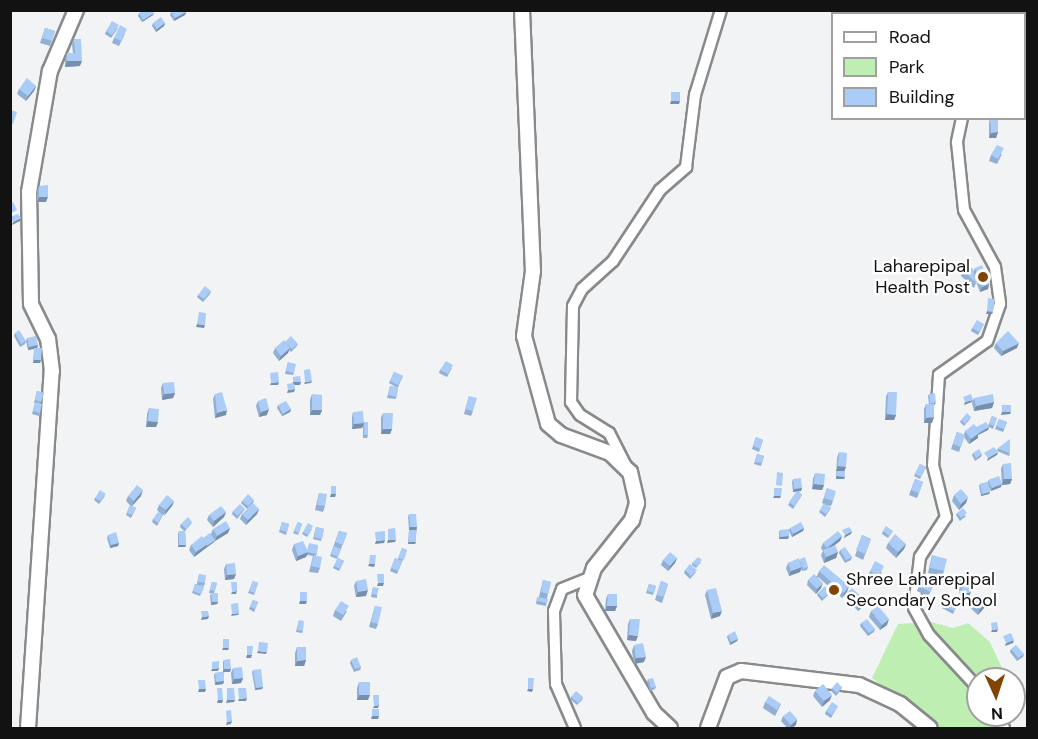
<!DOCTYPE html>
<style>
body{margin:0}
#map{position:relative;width:1038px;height:739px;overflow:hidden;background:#f2f3f5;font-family:"DM Sans",sans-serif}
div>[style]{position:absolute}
.green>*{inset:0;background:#bfeeb3}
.roads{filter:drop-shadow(2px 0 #888a8b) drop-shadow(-2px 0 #888a8b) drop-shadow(0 2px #888a8b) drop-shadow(0 -2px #888a8b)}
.minor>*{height:10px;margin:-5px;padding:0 5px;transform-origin:5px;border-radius:5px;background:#fff}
.tertiary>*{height:14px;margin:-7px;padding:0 7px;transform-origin:7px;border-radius:7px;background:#fff}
.wall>*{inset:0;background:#92afd4}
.shaded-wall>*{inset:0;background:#778fac}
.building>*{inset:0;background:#aaccf6}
.dots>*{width:16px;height:16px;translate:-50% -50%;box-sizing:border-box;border:3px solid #fff;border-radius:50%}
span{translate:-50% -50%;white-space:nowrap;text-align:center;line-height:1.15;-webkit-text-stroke:4.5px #fff;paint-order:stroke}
.poi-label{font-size:18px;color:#121213}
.right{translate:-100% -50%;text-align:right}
.left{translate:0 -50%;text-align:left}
.frame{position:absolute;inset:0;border:12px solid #121213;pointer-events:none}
.legend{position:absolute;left:831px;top:12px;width:195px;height:108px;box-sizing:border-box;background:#fff;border:2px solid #a0a0a1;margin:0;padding:8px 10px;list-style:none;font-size:18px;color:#121213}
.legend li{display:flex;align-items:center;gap:12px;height:30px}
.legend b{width:30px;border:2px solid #a0a0a1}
.north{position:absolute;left:966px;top:667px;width:60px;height:60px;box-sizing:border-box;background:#fff;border:2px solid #a0a0a1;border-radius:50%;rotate:177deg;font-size:16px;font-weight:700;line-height:24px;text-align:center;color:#121213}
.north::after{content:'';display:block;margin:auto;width:21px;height:27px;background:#824405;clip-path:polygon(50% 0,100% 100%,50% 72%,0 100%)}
</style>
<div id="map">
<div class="green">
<i style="clip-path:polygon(931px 622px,953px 628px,968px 623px,990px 642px,1007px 679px,978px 679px,978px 715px,1013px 728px,936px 728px,872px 678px,898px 624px)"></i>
</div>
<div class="roads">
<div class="minor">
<i style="left:1024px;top:55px;width:4px;rotate:-14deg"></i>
<i style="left:962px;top:118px;width:25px;rotate:102deg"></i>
<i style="left:957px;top:142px;width:68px;rotate:84.1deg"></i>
<i style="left:964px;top:210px;width:65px;rotate:61.5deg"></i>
<i style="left:995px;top:267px;width:37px;rotate:82deg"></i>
<i style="left:1000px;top:304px;width:39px;rotate:109deg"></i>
<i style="left:987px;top:341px;width:59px;rotate:144.7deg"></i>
<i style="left:939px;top:375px;width:90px;rotate:93.8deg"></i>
<i style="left:933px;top:465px;width:54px;rotate:76deg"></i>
<i style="left:946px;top:517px;width:48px;rotate:123deg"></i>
<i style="left:920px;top:557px;width:51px;rotate:96.7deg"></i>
<i style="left:914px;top:608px;width:31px;rotate:61deg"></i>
<i style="left:929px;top:635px;width:72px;rotate:47.2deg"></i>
<i style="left:626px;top:466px;width:37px;rotate:-117deg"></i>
<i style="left:609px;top:433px;width:34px;rotate:-148deg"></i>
<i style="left:580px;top:415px;width:16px;rotate:-125deg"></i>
<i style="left:571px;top:402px;width:96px;rotate:-88.8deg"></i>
<i style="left:573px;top:306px;width:19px;rotate:-62deg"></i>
<i style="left:582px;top:289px;width:42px;rotate:-42.1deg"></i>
<i style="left:613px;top:261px;width:85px;rotate:-56.5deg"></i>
<i style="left:660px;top:190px;width:35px;rotate:-41deg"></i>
<i style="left:686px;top:167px;width:73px;rotate:-82.9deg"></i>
<i style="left:695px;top:95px;width:89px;rotate:-73deg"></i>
<i style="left:998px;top:715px;width:14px;rotate:65deg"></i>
<i style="left:575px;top:728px;width:48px;rotate:-113.4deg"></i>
<i style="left:556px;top:684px;width:73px;rotate:-91.6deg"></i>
<i style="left:554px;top:611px;width:23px;rotate:-70deg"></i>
<i style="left:562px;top:589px;width:29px;rotate:-22deg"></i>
</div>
<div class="tertiary">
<i style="left:522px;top:10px;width:261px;rotate:87.6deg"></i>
<i style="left:533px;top:271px;width:66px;rotate:97.9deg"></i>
<i style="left:524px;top:336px;width:91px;rotate:74.7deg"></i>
<i style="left:548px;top:424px;width:17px;rotate:40deg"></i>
<i style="left:561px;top:435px;width:52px;rotate:20.2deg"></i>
<i style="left:610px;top:453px;width:28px;rotate:44deg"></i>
<i style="left:630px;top:472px;width:32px;rotate:77deg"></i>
<i style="left:637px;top:503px;width:18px;rotate:106deg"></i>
<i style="left:632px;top:520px;width:61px;rotate:128.4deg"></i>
<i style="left:594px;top:568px;width:28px;rotate:108deg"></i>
<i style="left:585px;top:595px;width:137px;rotate:59.7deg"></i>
<i style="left:654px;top:713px;width:22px;rotate:43deg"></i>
<i style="left:28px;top:728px;width:358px;rotate:-86.2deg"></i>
<i style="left:52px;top:371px;width:32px;rotate:-97deg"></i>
<i style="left:48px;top:339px;width:39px;rotate:-116deg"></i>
<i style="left:31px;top:304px;width:112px;rotate:-91deg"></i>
<i style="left:29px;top:192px;width:123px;rotate:-80.2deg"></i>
<i style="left:50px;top:71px;width:66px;rotate:-66.9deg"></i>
<i style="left:708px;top:728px;width:54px;rotate:-69.6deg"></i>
<i style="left:727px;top:677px;width:15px;rotate:-23deg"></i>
<i style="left:741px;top:671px;width:119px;rotate:6.8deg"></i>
<i style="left:859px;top:685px;width:45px;rotate:24.9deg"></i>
<i style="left:900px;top:704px;width:38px;rotate:39deg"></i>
</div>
</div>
<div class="wall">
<i style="clip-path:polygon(171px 12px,186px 12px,185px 15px,174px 21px,170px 15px)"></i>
<i style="clip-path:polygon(139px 13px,153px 15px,142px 22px,138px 16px)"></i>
<i style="clip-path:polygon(153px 23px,165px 23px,164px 26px,156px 32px,152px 26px)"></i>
<i style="clip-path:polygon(45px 28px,55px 31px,50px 46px,40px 43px)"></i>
<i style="clip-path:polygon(118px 28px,111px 38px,105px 34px,106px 31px)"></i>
<i style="clip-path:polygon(125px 34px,119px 46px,112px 43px,114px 38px)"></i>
<i style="clip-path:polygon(74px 39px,80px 66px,65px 67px,65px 59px,67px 53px,73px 53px,72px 45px)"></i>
<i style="clip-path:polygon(36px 86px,34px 91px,26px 101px,17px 94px,19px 89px)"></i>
<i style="clip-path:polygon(990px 118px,998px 132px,996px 138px,989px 138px,989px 123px)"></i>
<i style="clip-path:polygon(1002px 154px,997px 164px,989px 161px,991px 155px)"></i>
<i style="clip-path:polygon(39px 186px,46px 202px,37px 202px,37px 191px)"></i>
<i style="clip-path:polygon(975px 268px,989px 284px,988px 289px,980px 292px,975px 279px,976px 283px,974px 288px,961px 276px,963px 270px,974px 271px)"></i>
<i style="clip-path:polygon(211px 291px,210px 294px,203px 302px,197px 297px,198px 295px)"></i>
<i style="clip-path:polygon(984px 324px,978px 335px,971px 331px,972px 328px)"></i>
<i style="clip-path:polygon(15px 333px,26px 341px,27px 338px,38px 345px,37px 348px,35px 348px,40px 363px,33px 363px,34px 349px,28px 350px,26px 341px,25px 344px,20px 347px,14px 336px)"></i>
<i style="clip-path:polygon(285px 342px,298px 344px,297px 346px,291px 352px,289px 350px,288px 353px,279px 361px,273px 353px,275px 348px)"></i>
<i style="clip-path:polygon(996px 343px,1017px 348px,1001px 356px,994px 348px)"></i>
<i style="clip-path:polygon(288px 362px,294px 373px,293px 375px,285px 374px)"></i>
<i style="clip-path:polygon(452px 368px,447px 377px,439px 373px,440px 370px)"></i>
<i style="clip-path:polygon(394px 372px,403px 376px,398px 387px,396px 399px,387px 398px,390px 386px,396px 387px,389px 383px)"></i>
<i style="clip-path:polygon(163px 383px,175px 393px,173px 398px,162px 400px,161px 388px)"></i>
<i style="clip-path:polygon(37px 391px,44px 393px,40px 404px,42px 404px,39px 416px,32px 414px,35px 403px,34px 403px)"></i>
<i style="clip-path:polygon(888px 392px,896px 415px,894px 420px,885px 420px,886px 397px)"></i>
<i style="clip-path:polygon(215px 394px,226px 415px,215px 418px,213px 399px)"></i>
<i style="clip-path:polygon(312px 394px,322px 410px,320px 415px,310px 415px,310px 400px)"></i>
<i style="clip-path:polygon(929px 394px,936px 403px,934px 406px,932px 423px,924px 423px,924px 409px,926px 404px,929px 404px,928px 396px)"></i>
<i style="clip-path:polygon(469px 396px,473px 411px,471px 416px,464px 414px)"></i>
<i style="clip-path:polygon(974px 398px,994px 402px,992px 408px,974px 411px,972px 403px)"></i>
<i style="clip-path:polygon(258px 401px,267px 415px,259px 417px,256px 406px)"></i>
<i style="clip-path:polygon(278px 405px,291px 409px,290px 412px,282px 416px,277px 408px)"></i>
<i style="clip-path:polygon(149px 408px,158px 422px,156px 427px,146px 427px,147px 414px)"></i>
<i style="clip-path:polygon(353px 412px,364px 422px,368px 435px,367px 438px,363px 438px,363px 426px,362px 428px,352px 429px,352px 417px)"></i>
<i style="clip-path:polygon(383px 413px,392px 429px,390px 434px,381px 434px,381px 418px)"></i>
<i style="clip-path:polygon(992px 416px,997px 418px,993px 429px,989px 427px,988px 430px,978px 435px,978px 438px,969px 444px,964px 437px,959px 452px,951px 449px,957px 432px,964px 435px,965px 431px,976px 427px,988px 426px)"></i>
<i style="clip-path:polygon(971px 417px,970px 419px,964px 426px,960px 422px,961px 420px)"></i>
<i style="clip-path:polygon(999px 419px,1007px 422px,1003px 432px,995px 429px)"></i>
<i style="clip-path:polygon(756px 437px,763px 440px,759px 452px,752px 449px)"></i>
<i style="clip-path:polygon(998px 448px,1010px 453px,1009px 456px,997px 451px)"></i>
<i style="clip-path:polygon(839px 452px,846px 467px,844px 471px,844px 479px,836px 479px,837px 458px)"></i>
<i style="clip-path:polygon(973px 453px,982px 454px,981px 457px,975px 461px,972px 455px)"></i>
<i style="clip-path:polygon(757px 454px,764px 456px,761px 466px,754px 464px)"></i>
<i style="clip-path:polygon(920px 464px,926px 467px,920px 479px,914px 476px)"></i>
<i style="clip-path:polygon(1003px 464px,1012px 479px,1010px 484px,1002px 485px,1001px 469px)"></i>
<i style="clip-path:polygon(815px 473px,824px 485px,822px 490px,812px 489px,813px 479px)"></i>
<i style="clip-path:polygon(793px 479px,802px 488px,801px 491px,798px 491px,802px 495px,793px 509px,788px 505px,797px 491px,793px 492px,792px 482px)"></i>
<i style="clip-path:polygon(915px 479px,923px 482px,917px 498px,909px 495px)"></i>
<i style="clip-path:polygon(988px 480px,1001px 487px,991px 491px,989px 487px,990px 492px,989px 494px,981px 496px,979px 486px,980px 484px,988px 482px)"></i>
<i style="clip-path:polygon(827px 488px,833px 501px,831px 506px,826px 505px,831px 508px,825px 517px,819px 512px,824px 504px,822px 503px)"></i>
<i style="clip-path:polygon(319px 493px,325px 506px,323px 512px,315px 510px)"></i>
<i style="clip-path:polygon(954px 495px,966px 503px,959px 510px,952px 501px)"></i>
<i style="clip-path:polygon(105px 496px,99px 504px,94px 500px,95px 498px)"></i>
<i style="clip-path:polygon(128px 496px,141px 496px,132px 506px,136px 508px,131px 518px,126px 515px,130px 505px,126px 501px)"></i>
<i style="clip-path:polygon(254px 500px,253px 503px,247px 509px,241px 503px,242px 501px)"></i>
<i style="clip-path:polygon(174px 501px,172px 506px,163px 515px,157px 526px,152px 522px,153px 519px,161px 514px,157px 510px,159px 505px)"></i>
<i style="clip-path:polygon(245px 509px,237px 519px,232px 514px,233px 511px)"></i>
<i style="clip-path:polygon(259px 509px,257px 514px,246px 525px,240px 519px,242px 514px)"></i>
<i style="clip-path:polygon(226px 512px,224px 517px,213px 527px,207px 520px,209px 515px)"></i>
<i style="clip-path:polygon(957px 513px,966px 516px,960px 521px,956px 515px)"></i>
<i style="clip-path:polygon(409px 514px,417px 527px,415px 544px,408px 544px,409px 530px,408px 517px)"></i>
<i style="clip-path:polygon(192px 522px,191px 524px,185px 531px,186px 545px,185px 547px,178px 547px,178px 534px,179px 531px,184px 531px,180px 527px,181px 524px)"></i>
<i style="clip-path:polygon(282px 522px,289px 524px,286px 535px,279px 532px)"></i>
<i style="clip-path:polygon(298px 522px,302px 524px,298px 535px,293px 533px)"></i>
<i style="clip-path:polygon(316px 527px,324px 529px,321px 541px,313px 539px)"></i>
<i style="clip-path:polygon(230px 528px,228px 533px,215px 541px,215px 540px,214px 542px,194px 557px,189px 550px,191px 545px,211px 534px,213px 529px)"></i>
<i style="clip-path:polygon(790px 528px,804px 528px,803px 531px,792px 537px,789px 531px,788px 539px,779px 539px,779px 532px,780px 530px,789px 530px)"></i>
<i style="clip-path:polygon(312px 529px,307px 537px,302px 534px,303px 532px)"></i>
<i style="clip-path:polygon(339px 531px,347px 533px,337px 559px,330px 556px)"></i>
<i style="clip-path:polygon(883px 531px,893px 531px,888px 538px,882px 534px)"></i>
<i style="clip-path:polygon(108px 535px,119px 543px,118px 546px,110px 548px,107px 538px)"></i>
<i style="clip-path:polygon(862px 535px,871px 539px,863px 560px,855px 556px)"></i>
<i style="clip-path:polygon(842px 536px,840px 541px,834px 545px,838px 552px,836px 558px,824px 563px,821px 555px,823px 551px,821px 548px,823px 543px)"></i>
<i style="clip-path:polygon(888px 543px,906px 544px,904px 549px,896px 558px,886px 548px)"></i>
<i style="clip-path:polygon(294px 544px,307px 550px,318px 545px,316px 556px,320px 568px,318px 573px,309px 572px,313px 556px,307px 555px,306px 557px,296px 561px,292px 550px)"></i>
<i style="clip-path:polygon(402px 548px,407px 550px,397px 574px,390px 571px,395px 558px,398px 559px)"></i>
<i style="clip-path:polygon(840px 550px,852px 557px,851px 560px,845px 563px,839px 553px)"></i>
<i style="clip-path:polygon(932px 555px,944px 571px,942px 576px,928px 573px)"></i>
<i style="clip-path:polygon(338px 558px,344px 561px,339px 571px,333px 568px)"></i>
<i style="clip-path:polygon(677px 558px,675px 563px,668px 571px,661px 565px,663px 560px)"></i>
<i style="clip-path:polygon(799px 560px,808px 567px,807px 570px,802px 571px,801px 568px,800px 572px,789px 576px,786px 568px,788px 563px)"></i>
<i style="clip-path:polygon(701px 562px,696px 568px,692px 565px,692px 563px)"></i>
<i style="clip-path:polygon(226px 564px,234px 579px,225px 580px,224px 569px)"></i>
<i style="clip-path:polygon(685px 570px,696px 572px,690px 579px,684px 573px)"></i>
<i style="clip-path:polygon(819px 571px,849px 586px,842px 598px,818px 577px,821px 588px,816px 594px,807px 585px,808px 580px,817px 576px)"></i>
<i style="clip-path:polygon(870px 571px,882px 572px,877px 581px,868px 576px)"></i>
<i style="clip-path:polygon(199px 574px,205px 583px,204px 586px,200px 585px,204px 587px,200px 596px,192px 593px,195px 584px,197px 584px)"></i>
<i style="clip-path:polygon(959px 577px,969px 597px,961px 599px,957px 582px)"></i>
<i style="clip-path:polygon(543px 580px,551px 582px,547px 598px,546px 606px,536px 604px,537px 597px,539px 597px)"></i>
<i style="clip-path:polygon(253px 581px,258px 583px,254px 595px,248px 593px)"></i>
<i style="clip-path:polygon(356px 581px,366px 596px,356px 597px,354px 586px)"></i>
<i style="clip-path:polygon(661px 581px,668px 584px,662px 603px,655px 600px)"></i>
<i style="clip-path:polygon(212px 582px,217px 583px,214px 593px,218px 602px,217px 604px,211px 605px,210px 596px,211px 593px,209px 593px)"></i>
<i style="clip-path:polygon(935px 582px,928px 597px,917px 591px,919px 586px)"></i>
<i style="clip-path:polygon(649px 584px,656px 586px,653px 595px,646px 593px)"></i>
<i style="clip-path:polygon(373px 587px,377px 595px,377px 598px,371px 597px)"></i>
<i style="clip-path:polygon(707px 590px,720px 616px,711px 619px,705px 595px)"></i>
<i style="clip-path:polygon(830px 592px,829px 594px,822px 601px,817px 595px,818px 593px)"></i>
<i style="clip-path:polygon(847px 593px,863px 606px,858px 611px,845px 598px)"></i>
<i style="clip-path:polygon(608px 594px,617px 606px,615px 611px,605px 611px,606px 599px)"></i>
<i style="clip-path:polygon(253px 600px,258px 602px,254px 612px,249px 609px)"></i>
<i style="clip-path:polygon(946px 600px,957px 605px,953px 614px,942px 608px)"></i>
<i style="clip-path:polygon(970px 601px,986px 603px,984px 608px,978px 615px,968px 606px)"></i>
<i style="clip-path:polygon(375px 606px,378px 624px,376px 629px,369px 627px)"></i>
<i style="clip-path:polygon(335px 610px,347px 611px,341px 621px,333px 616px)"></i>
<i style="clip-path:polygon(871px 611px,887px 625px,880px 630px,869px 617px)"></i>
<i style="clip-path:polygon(630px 619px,636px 641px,627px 640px,628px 624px)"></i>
<i style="clip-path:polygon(299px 620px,303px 631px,302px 633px,296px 632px)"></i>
<i style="clip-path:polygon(861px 623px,875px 629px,874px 632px,868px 636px,860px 626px)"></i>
<i style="clip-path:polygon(728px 635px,738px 639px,737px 641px,730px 645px,727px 637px)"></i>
<i style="clip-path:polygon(634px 645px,644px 662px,634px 664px,632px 651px)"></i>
<i style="clip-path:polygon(297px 647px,306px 660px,304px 666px,295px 666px,295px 653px)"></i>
<i style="clip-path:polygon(1011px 649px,1024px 654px,1023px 657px,1017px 661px,1010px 652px)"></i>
<i style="clip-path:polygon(224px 660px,230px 672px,224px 672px,224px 681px,223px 684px,215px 685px,214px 675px,215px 673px,223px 672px,223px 662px)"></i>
<i style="clip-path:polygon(351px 660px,361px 667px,360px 670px,354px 672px,350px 663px)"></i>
<i style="clip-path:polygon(233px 668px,243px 678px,241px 683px,232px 684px,231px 673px)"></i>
<i style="clip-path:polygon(253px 670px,263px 687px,262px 689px,255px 690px,252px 672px)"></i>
<i style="clip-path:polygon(648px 679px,656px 687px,655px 689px,650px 691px,647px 682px)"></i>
<i style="clip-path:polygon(359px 682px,368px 700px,357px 700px,357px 688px)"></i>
<i style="clip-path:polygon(842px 687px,841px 690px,836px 696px,831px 691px,832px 688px)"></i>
<i style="clip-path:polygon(815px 691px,830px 700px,822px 707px,813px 696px)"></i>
<i style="clip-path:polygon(571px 697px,583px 697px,582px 700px,577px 705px,570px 699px)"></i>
<i style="clip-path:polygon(765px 702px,781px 704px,775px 716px,763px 708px)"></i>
<i style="clip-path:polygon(838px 706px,831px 718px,825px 714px,826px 711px)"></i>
<i style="clip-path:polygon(783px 716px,796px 725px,791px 729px,788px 729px,781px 721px)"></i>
</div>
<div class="shaded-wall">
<i style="clip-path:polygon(186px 12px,185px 15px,174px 21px,175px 18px)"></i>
<i style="clip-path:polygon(154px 13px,153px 15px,142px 22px,143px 20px)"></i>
<i style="clip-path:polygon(165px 23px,164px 26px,156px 32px,157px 29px)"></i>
<i style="clip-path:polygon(67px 61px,82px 61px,80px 66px,65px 67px)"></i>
<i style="clip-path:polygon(36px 86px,34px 91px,26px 101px,28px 96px)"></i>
<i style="clip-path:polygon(671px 101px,680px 101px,679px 104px,670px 104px)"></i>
<i style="clip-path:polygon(998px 132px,996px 138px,989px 138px,991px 133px)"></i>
<i style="clip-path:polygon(39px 197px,48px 197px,46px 202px,37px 202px)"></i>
<i style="clip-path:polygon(21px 218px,20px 221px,12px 225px,13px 222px)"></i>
<i style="clip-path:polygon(989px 284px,988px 289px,980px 292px,982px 287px)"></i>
<i style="clip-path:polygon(987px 311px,993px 312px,992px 314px,986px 314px)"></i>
<i style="clip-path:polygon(197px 324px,205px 325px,204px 328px,196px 327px)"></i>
<i style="clip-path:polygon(1019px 343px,1017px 348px,1001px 356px,1003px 351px)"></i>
<i style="clip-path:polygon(38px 345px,37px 348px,28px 350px,29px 347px)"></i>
<i style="clip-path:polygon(290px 348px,288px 353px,279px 361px,281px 356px)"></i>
<i style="clip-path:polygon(34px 360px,41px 360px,40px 363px,33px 363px)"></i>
<i style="clip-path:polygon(312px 381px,311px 383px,304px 384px,305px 382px)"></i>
<i style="clip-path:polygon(279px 382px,278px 385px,270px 385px,271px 383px)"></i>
<i style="clip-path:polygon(293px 382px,301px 382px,300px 385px,292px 385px)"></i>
<i style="clip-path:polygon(295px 389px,294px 392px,287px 393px,288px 390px)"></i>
<i style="clip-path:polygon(175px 393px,173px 398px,162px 400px,164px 394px)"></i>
<i style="clip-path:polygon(973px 400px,972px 402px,964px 405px,965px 402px)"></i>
<i style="clip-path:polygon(994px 402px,992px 408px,974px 411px,976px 406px)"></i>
<i style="clip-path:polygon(269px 409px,267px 415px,259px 417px,261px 412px)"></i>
<i style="clip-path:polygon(291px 409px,290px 412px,282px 416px,283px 414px)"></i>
<i style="clip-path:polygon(227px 410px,226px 415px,215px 418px,217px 413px)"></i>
<i style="clip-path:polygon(312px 410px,322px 410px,320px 415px,310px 415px)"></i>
<i style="clip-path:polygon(1002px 412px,1011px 412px,1010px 414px,1001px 415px)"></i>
<i style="clip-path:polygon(887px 414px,896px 415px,894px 420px,885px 420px)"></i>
<i style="clip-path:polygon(934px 417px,932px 423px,924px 423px,926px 418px)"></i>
<i style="clip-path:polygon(148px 421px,158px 422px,156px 427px,146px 427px)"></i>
<i style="clip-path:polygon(364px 423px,362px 428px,352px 429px,354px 424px)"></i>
<i style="clip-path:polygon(989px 427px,988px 430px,978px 435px,978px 438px,969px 444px,971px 439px)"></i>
<i style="clip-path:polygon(383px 429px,392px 429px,390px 434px,381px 434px)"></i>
<i style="clip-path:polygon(998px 452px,997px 455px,987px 461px,988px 458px)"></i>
<i style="clip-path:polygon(838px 466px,846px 467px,844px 472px,836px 471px)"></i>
<i style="clip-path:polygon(837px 476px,845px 477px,844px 479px,836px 479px)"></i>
<i style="clip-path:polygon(1004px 479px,1012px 479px,1010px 484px,1002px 485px)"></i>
<i style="clip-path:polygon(814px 484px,824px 485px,822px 490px,812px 489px)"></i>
<i style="clip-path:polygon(1002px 484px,1001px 487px,991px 491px,992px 488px)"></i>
<i style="clip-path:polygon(802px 488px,801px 491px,793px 492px,794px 489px)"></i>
<i style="clip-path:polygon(143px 490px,141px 496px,132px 506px,134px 501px)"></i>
<i style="clip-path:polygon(990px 492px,989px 494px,981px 496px,982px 494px)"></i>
<i style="clip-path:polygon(331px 494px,336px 494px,335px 497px,330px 497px)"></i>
<i style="clip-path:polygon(774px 496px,781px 496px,780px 498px,773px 498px)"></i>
<i style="clip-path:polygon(968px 497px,966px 503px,959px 510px,961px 504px)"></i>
<i style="clip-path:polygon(174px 501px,172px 506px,164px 516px,166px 510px)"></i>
<i style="clip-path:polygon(259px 509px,257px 514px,246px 525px,248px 520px)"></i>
<i style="clip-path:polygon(226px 512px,224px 517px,213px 527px,214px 521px)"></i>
<i style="clip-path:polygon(410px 527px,417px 527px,416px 530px,409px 530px)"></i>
<i style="clip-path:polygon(230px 528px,228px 533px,215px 541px,217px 536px)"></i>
<i style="clip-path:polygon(804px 528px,803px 531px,792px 537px,793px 534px)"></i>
<i style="clip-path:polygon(852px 531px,851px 534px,844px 538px,845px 535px)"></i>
<i style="clip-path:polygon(789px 536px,788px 539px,779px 539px,780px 537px)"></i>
<i style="clip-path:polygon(842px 536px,840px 541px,825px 553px,827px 548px)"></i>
<i style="clip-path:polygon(215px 540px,214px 542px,194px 557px,196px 552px)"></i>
<i style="clip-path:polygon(385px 540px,384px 543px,375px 544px,376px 541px)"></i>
<i style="clip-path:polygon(388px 540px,396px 540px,395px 542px,387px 543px)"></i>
<i style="clip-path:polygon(409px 542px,416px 542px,415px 544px,408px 544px)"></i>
<i style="clip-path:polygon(119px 543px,118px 546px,110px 548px,111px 545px)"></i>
<i style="clip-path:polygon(906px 544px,904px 549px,896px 558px,898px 552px)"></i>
<i style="clip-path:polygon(179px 545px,186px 545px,185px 547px,178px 547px)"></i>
<i style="clip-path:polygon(308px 552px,306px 557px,296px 561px,298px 556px)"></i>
<i style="clip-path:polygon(838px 552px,836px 558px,824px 563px,826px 557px)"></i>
<i style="clip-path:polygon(677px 558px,675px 563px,668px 571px,670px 566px)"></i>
<i style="clip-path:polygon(369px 564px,375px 564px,374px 567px,368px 566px)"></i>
<i style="clip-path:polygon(802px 567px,800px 572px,789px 576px,791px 571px)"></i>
<i style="clip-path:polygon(236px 574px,234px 579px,225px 580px,227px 575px)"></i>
<i style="clip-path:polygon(378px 583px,384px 583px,383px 586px,377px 586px)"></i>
<i style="clip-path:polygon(823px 583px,821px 588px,816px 594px,817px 589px)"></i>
<i style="clip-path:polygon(849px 586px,847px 592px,842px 598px,844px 593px)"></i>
<i style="clip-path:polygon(368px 590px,366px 596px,356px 597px,358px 592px)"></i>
<i style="clip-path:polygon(237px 591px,236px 594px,231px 594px,232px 592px)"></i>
<i style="clip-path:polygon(971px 592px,969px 597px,961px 599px,963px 594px)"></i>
<i style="clip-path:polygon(865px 600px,863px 606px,858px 611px,860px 605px)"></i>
<i style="clip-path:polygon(300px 601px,307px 601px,306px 604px,299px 604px)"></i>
<i style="clip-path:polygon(212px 602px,218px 602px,217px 604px,211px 605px)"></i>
<i style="clip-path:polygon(986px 603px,984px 608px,978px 615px,980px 609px)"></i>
<i style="clip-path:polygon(607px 606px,617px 606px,615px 611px,605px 611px)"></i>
<i style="clip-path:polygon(722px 611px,720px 616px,711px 619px,713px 613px)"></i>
<i style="clip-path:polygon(239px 613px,238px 615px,231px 616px,232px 614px)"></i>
<i style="clip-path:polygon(209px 616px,208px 619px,201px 620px,202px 617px)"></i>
<i style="clip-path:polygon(889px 619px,887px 625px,880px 630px,882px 625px)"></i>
<i style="clip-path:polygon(998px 629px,997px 632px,991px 632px,992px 630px)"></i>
<i style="clip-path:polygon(629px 635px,638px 636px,636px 641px,627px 640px)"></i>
<i style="clip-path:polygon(738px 639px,737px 641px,730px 645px,731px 642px)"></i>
<i style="clip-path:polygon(1014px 640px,1013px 643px,1005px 646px,1006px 643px)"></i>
<i style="clip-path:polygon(223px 648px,229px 648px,228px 650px,222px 650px)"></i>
<i style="clip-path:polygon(258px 651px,267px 652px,266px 654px,257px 653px)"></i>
<i style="clip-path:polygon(247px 655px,252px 655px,251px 658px,246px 658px)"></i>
<i style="clip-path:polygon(646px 657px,644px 662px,634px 664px,636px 658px)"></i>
<i style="clip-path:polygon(306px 660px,304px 666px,295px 666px,297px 661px)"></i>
<i style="clip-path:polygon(219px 668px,218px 671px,211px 671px,212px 669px)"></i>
<i style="clip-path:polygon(224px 669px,231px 669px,230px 672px,223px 672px)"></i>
<i style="clip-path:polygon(243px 678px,241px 683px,232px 684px,234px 679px)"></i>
<i style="clip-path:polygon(224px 681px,223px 684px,215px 685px,216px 682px)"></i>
<i style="clip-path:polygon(263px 687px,262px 689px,255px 690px,256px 688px)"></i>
<i style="clip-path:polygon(199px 689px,206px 689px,205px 692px,198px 692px)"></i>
<i style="clip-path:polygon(528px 689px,533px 689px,532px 692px,527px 691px)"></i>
<i style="clip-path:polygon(359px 695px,370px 695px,368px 700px,357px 700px)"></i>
<i style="clip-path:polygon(832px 695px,830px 700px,822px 707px,824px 701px)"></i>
<i style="clip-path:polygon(247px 698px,246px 701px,238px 701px,239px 699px)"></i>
<i style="clip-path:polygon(218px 700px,223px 700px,222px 703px,217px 703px)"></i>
<i style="clip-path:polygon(227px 700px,235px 700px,234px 702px,226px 703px)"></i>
<i style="clip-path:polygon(379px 705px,378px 708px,373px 708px,374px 706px)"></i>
<i style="clip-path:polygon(372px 716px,379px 716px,378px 719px,371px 719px)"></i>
<i style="clip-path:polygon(1014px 717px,1013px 720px,1005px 722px,1006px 719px)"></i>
<i style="clip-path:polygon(797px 719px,796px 725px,790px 729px,791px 725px)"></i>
<i style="clip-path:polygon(232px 721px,231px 724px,226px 725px,227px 722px)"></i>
</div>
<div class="building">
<i style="clip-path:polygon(144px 10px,152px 10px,154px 13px,143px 20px,139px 13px)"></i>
<i style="clip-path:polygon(175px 10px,185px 10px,186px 12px,175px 18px,171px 12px)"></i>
<i style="clip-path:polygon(161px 17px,165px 23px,157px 29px,153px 23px)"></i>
<i style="clip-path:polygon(112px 21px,119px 25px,112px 35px,106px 31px)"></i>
<i style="clip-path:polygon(120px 25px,127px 29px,121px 41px,114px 38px)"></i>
<i style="clip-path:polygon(45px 28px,55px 31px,52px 41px,42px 38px)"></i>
<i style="clip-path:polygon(74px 39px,81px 39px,82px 61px,67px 61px,67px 53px,75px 53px)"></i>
<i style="clip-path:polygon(27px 78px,36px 86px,28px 96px,19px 89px)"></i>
<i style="clip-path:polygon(671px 92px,680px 92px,680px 101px,671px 101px)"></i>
<i style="clip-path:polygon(11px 110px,17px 112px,13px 124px,10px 123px)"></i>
<i style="clip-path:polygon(990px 118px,998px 118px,998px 132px,991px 133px)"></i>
<i style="clip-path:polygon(997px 145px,1004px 148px,998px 159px,991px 155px)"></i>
<i style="clip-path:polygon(48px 185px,48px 197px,39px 197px,39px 186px)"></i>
<i style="clip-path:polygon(13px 202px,17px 210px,10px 214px,10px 204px)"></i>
<i style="clip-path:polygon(18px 214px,21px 218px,13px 222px,10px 217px)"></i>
<i style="clip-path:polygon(982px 265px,989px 284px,982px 287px,975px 268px)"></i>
<i style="clip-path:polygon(973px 268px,976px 283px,963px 270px)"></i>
<i style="clip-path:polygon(205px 286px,211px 291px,204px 299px,198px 295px)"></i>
<i style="clip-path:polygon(988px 298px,995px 299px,993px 312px,987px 311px)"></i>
<i style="clip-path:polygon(199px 312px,206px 313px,205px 325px,197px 324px)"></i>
<i style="clip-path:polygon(977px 320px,984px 324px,979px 332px,972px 328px)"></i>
<i style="clip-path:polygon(19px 330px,26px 341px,21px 344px,15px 333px)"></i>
<i style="clip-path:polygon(1008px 331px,1019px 343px,1003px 351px,996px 343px)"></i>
<i style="clip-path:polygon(36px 336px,38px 345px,29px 347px,27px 338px)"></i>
<i style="clip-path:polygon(291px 336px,298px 344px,292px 349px,285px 342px)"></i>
<i style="clip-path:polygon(284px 340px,290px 348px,281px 356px,275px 348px)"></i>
<i style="clip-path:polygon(34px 348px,42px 348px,41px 360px,34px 360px)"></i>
<i style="clip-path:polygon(446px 361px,453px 365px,448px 374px,440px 370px)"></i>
<i style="clip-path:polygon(288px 362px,296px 364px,294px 373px,286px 371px)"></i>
<i style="clip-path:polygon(310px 369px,312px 381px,305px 382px,304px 370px)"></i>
<i style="clip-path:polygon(278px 372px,279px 382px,271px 383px,270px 373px)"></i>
<i style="clip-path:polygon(394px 372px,403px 376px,398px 385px,390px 381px)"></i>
<i style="clip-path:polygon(300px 376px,301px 382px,293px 382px,293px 377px)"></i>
<i style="clip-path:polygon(174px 382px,175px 393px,164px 394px,163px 383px)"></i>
<i style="clip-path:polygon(294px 383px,295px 389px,288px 390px,287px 384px)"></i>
<i style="clip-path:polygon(390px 386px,398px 387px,397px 397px,388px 395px)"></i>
<i style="clip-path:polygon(37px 391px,44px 393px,41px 402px,35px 400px)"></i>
<i style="clip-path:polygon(222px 392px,227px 410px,217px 413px,215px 394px)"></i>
<i style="clip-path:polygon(888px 392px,897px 392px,896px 415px,887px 414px)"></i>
<i style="clip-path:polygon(935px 393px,936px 403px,930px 403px,929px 394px)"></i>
<i style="clip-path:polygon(312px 394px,322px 395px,322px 410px,312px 410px)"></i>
<i style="clip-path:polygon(971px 394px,973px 400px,965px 402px,963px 397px)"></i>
<i style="clip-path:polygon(993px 394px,994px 402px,976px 406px,974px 398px)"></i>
<i style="clip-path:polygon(469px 396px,477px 398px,473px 411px,465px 409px)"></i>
<i style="clip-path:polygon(266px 398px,269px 409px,261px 412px,258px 401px)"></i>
<i style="clip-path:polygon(286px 401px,291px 409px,283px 414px,278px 405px)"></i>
<i style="clip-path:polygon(35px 402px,42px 404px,40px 413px,33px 411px)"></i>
<i style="clip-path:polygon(926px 404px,934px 404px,934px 417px,926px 418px)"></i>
<i style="clip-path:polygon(1002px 405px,1011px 405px,1011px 412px,1002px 412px)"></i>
<i style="clip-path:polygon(149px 408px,159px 409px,158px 422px,148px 421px)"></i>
<i style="clip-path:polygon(363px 411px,364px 423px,354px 424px,353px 412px)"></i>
<i style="clip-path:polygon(383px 413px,393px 413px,392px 429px,383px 429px)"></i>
<i style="clip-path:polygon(967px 413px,971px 417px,965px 424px,961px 420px)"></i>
<i style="clip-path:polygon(992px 416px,997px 418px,994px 426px,989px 424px)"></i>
<i style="clip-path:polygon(999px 419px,1007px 422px,1004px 429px,996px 426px)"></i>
<i style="clip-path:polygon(364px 422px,368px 422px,368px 435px,364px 435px)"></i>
<i style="clip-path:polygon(986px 422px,989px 427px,978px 433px,980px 432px,976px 427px)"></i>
<i style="clip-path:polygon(974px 424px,980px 432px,971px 439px,965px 431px)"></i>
<i style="clip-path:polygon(957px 432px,965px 435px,961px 447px,953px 444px)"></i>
<i style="clip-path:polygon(756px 437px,763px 440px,760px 449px,753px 446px)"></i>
<i style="clip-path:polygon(1010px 439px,1010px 453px,998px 448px)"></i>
<i style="clip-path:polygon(994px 447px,998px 452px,988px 458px,984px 453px)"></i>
<i style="clip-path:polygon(979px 449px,982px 454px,976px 458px,973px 453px)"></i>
<i style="clip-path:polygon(839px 452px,847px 453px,846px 467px,838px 466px)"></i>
<i style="clip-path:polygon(757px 454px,764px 456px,762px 463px,755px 462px)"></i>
<i style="clip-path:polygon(1011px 463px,1012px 479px,1004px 479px,1003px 464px)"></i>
<i style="clip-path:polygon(920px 464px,926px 467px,921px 477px,915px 474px)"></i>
<i style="clip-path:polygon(837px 471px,845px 471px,845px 477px,837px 476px)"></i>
<i style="clip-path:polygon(777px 472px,783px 473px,782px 486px,776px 485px)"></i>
<i style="clip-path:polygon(815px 473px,825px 474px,824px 485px,814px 484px)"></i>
<i style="clip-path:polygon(999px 476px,1002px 484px,992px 488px,988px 480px)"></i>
<i style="clip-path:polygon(801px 478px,802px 488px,794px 489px,793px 479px)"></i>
<i style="clip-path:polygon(915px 479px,923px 482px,919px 493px,911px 490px)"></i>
<i style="clip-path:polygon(988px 482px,990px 492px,982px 494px,980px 484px)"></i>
<i style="clip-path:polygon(137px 485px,143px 490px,134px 501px,128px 496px)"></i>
<i style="clip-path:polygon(331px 486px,336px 486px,336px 494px,331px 494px)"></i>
<i style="clip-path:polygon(774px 488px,782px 488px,781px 496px,774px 496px)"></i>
<i style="clip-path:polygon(827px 488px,836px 491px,833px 501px,824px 498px)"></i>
<i style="clip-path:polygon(961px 489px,968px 497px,961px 504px,954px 495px)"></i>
<i style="clip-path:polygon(100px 490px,106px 494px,100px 501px,95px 498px)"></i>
<i style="clip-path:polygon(797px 491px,802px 495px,794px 506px,789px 502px)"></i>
<i style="clip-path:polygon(319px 493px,327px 494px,325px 506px,317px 505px)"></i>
<i style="clip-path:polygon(248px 494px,254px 500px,248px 506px,242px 501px)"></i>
<i style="clip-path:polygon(167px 495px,174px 501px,166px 510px,159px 505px)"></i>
<i style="clip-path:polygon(253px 503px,259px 509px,248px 520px,242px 514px)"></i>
<i style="clip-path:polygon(824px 503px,831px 508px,826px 514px,820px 510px)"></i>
<i style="clip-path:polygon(240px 504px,245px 509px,237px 516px,233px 511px)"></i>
<i style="clip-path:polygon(130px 505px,136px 508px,132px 515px,127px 513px)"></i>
<i style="clip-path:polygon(221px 506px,226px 512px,214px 521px,209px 515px)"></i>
<i style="clip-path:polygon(963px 508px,967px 513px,961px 518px,957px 513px)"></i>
<i style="clip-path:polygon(158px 512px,163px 515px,158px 523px,153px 519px)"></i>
<i style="clip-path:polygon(409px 514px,416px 514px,417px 527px,410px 527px)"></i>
<i style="clip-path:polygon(188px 517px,192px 522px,186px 529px,181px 524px)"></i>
<i style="clip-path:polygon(226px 521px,230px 528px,217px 536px,213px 529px)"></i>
<i style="clip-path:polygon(282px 522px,289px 524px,287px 532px,280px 530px)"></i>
<i style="clip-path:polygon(298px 522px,302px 524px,299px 533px,294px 531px)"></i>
<i style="clip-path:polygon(801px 522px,804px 528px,793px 534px,790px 528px)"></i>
<i style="clip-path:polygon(308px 523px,313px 526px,308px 535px,303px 532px)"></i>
<i style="clip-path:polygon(886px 526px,893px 531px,889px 536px,883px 531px)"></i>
<i style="clip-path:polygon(316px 527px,324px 529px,322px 539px,314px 537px)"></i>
<i style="clip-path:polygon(849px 527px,852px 531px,845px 535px,842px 530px)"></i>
<i style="clip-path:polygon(395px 528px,396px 540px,388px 540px,388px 529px)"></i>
<i style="clip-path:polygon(789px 529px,789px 536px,780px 537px,780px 530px)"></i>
<i style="clip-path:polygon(409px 530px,416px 530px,416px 542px,409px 542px)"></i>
<i style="clip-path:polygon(179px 531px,185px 531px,186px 545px,179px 545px)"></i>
<i style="clip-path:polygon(339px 531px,347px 533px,343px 545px,335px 542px)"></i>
<i style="clip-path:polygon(385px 531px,385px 540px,376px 541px,375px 532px)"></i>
<i style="clip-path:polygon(838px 531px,842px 536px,827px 548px,823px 543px)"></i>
<i style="clip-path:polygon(116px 532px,119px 543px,111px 545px,108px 535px)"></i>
<i style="clip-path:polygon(210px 533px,215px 540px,207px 546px,207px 544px,203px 538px)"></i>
<i style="clip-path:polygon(895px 534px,906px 544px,898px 552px,888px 543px)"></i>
<i style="clip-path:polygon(862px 535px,871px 539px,865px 554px,856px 550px)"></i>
<i style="clip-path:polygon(202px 536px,207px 544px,196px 552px,191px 545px)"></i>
<i style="clip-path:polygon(303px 541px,308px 552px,298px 556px,294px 544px)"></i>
<i style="clip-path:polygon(309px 543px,318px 545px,317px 554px,307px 552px)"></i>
<i style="clip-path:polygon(835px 545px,838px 552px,826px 557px,823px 550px)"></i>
<i style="clip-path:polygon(334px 546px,341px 549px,338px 557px,331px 554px)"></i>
<i style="clip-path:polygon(845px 547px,852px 557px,846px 560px,840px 550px)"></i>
<i style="clip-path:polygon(402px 548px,407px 550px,404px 560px,398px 558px)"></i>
<i style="clip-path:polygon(670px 552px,677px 558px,670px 566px,663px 560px)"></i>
<i style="clip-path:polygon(314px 555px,322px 557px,320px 568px,311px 566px)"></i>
<i style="clip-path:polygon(370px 555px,376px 555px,375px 564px,369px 564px)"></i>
<i style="clip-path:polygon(932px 555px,947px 559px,944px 571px,930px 568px)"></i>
<i style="clip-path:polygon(698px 557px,702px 560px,697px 566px,692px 563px)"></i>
<i style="clip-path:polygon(805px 557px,808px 567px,803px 569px,800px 559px)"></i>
<i style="clip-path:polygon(338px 558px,344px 561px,340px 569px,334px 566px)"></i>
<i style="clip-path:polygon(395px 558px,402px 561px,398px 571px,391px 568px)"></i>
<i style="clip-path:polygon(799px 558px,802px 567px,791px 571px,788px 563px)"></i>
<i style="clip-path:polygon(875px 561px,884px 566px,879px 576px,870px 571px)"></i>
<i style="clip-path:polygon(235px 563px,236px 574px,227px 575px,226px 564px)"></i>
<i style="clip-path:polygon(690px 564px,697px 570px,691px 576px,685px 570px)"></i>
<i style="clip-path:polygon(824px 565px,849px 586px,844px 593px,819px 571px)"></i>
<i style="clip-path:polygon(199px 574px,206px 575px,205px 583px,198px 582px)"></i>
<i style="clip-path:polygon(377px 574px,384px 574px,384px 583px,378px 583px)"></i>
<i style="clip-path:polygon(814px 574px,823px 583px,817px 589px,808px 580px)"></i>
<i style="clip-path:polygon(968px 575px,971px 592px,963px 594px,959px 577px)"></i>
<i style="clip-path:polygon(924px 577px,935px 582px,930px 592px,919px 586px)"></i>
<i style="clip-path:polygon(366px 579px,368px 590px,358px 592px,356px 581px)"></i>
<i style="clip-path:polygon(543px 580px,551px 582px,548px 594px,541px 592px)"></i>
<i style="clip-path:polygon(253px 581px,258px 583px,255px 593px,249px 591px)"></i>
<i style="clip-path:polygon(661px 581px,668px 584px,663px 597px,657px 595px)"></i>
<i style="clip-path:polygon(212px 582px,217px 583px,215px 591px,210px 590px)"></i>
<i style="clip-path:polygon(231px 582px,237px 582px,237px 591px,232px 592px)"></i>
<i style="clip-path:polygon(195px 584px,204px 587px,201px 594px,193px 591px)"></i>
<i style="clip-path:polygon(649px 584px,656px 586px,654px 593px,647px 591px)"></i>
<i style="clip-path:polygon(825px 586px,830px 592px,823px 598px,818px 593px)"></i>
<i style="clip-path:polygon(373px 587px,379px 588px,377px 595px,372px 594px)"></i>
<i style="clip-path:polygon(716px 588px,722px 611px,713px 613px,707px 590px)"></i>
<i style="clip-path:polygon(852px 588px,865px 600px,860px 605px,847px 593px)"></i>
<i style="clip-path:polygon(300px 592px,307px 592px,307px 601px,300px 601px)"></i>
<i style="clip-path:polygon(211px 593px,218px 593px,218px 602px,212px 602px)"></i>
<i style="clip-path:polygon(608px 594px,617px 594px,617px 606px,607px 606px)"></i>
<i style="clip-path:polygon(976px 594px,986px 603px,980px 609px,970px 601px)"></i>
<i style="clip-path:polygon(537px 597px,548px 599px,547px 603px,537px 601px)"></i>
<i style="clip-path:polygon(253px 600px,258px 602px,255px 609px,250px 607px)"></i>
<i style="clip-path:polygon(946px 600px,957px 605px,954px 611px,943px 606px)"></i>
<i style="clip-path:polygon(341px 601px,349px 606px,343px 615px,335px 610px)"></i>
<i style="clip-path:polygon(238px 603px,239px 613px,232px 614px,231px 604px)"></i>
<i style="clip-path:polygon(375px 606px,382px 607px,378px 624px,371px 622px)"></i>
<i style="clip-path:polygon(878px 606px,889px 619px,882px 625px,871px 611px)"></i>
<i style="clip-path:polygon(201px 611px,208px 611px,209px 616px,202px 617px)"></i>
<i style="clip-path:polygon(630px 619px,640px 619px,638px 636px,629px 635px)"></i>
<i style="clip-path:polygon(867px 619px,875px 629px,869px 633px,861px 623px)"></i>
<i style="clip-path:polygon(299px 620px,304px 621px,303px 631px,297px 630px)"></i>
<i style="clip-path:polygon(997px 622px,998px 629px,992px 630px,991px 623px)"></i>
<i style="clip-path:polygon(735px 631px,738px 639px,731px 642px,728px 635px)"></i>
<i style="clip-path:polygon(1011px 633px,1014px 640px,1006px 643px,1003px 636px)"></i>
<i style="clip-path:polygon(223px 639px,229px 639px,229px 648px,223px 648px)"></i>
<i style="clip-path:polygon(259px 642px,268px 643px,267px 652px,258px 651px)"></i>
<i style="clip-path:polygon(643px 643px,646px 657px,636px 658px,634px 645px)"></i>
<i style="clip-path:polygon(1016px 645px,1024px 654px,1018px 658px,1011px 649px)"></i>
<i style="clip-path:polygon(247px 646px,253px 646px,252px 655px,247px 655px)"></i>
<i style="clip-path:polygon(297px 647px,306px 647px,306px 660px,297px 661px)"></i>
<i style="clip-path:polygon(357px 657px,361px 667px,355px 669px,351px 660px)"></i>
<i style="clip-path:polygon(230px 659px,231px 669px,224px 669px,224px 660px)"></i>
<i style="clip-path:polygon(219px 661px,219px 668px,212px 669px,212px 662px)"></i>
<i style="clip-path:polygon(242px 667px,243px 678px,234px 679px,233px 668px)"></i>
<i style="clip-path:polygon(261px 669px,263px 687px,256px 688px,253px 670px)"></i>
<i style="clip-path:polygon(224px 672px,224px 681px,216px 682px,215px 673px)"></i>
<i style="clip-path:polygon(528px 678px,534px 678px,533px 689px,528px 689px)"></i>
<i style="clip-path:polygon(653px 678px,656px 687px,651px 688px,648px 679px)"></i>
<i style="clip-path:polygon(198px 680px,205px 680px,206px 689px,199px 689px)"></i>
<i style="clip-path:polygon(359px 682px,370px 682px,370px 695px,359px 695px)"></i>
<i style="clip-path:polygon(837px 682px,842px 687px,837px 693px,832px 688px)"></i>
<i style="clip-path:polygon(823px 684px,832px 695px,824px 701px,815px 691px)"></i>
<i style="clip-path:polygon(217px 688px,222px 688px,223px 700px,218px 700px)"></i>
<i style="clip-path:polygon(227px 688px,234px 688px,235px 700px,227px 700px)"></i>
<i style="clip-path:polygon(238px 688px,246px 688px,247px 698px,239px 699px)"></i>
<i style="clip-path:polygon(576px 691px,583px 697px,578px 703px,571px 697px)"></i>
<i style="clip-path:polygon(373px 695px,379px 695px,379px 705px,374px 706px)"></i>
<i style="clip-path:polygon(769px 696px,781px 704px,777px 710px,765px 702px)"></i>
<i style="clip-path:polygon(832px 702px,838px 706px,832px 715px,826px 711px)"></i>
<i style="clip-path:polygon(372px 709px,379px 709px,379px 716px,372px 716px)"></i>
<i style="clip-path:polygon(231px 710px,232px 721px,227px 722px,226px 711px)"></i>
<i style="clip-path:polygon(790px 711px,797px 719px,791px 725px,783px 716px)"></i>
<i style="clip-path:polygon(1005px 715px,1013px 715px,1014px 717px,1006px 719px)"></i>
</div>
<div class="dots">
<i style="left:983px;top:277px;background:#824405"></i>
<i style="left:834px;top:590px;background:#824405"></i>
</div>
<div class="poi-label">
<span class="right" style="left:970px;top:277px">Laharepipal<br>Health Post</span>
<span class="left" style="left:846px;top:590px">Shree Laharepipal<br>Secondary School</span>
</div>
<div class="frame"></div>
<ul class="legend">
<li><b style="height:8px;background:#fff"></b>Road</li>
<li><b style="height:16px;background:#bfeeb3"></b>Park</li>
<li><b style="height:16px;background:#aaccf6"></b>Building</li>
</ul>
<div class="north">N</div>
</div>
